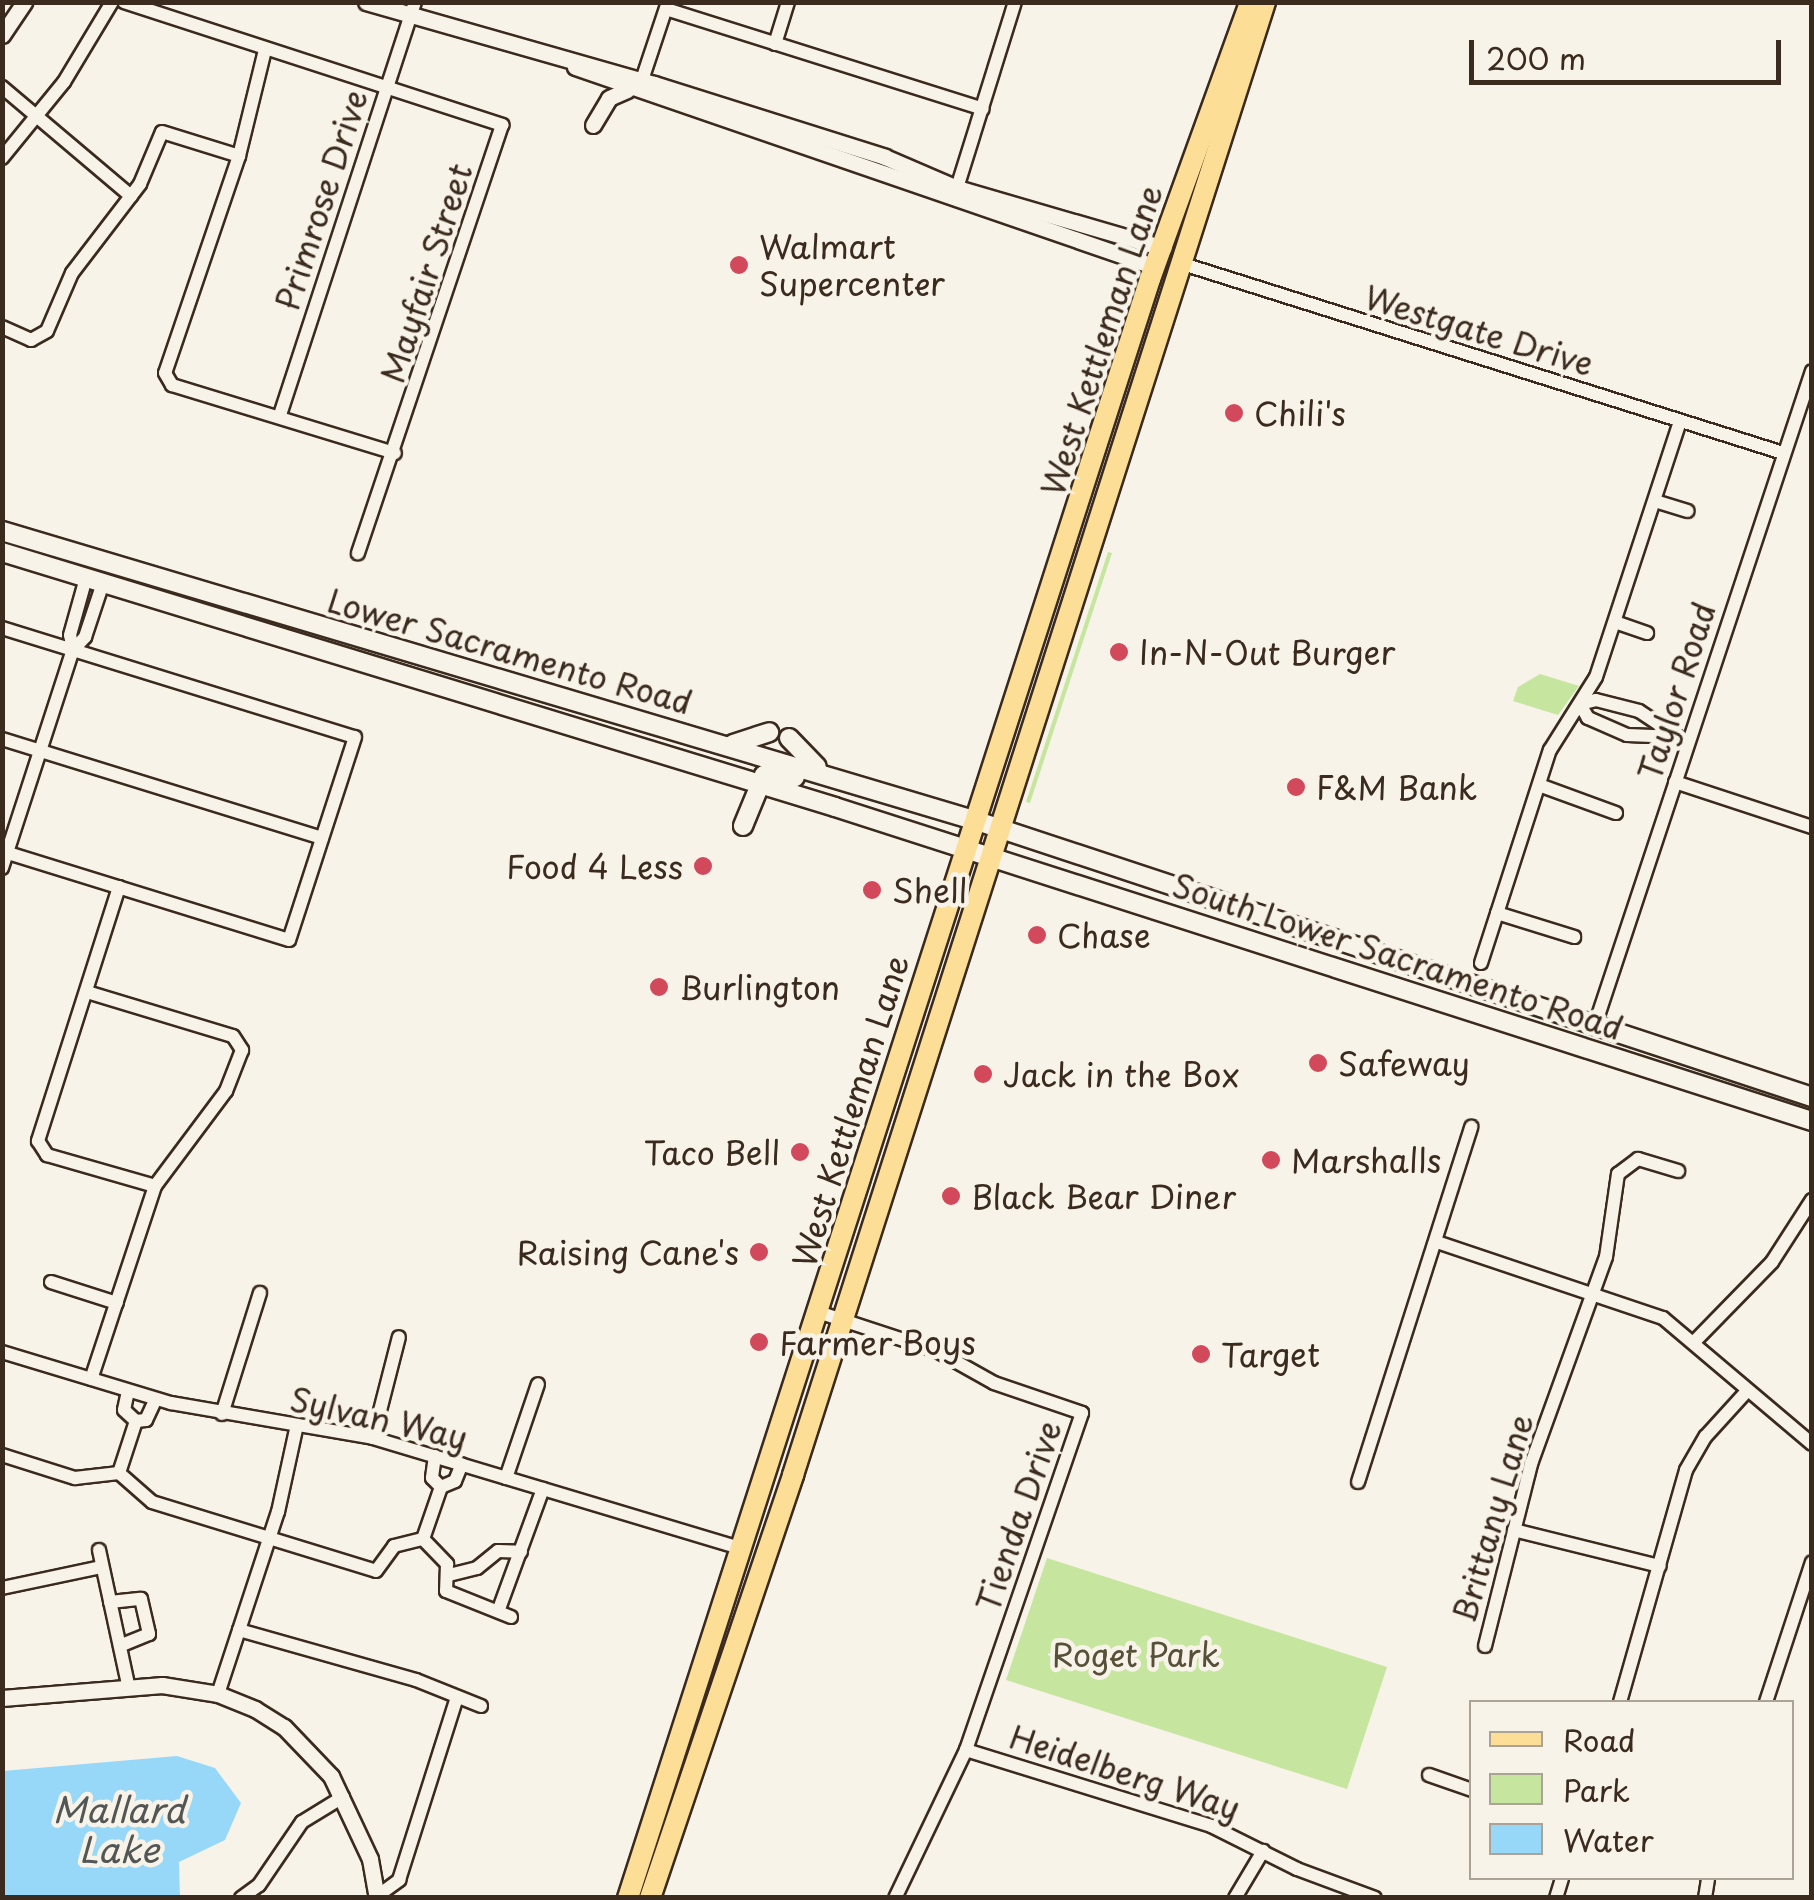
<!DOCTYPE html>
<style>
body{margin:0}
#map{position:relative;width:1814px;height:1900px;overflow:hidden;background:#f7f3e8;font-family:"Playpen Sans",sans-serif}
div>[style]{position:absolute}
.green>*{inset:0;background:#c6e69f}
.water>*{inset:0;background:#97d8f9}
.roads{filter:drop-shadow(2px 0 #3b2a1e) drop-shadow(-2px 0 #3b2a1e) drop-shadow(0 2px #3b2a1e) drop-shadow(0 -2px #3b2a1e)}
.minor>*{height:12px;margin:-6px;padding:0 6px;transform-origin:6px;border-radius:6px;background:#f7f3e8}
.tertiary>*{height:15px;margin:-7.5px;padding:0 7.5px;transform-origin:7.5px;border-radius:7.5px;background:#f7f3e8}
.secondary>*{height:18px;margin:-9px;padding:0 9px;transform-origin:9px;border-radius:9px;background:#f7f3e8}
.primary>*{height:20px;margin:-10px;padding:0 10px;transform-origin:10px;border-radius:10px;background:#fdde96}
.dots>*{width:28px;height:28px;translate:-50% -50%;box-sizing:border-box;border:5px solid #f7f3e8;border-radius:50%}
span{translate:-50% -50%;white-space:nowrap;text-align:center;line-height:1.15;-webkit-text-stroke:9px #f7f3e8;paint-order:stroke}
.street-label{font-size:32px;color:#3b2a1e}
.poi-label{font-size:32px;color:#3b2a1e}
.left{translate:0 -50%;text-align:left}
.right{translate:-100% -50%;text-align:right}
.park-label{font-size:32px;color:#575038}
.water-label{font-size:35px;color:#525655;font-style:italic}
.frame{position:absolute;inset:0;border:5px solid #3b2a1e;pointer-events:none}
.legend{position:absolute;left:1469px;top:1700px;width:325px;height:180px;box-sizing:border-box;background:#f7f3e8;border:2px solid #aca397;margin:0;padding:12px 18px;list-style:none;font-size:30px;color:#3b2a1e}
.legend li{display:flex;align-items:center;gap:20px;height:50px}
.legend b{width:50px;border:2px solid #aca397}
.scale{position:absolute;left:1469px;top:40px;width:312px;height:45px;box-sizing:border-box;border:5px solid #3b2a1e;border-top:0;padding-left:12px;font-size:30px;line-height:35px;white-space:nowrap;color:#3b2a1e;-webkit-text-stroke:8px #f7f3e8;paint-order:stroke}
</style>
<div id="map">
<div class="green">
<i style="clip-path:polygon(1108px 552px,1112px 553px,1030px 803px,1026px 802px)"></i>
<i style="clip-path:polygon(1540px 674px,1579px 686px,1558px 715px,1513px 701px,1518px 687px)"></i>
<i style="clip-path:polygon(1047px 1558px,1387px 1667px,1347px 1789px,1006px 1680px)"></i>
</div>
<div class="water">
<i style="clip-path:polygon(177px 1756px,215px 1768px,241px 1803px,225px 1840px,179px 1862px,180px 1897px,3px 1897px,3px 1771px)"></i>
</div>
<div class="roads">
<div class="minor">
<i style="left:124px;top:2px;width:398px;rotate:18deg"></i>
<i style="left:502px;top:125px;width:452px;rotate:108.6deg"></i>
<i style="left:666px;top:9px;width:332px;rotate:17.5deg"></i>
<i style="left:775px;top:44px;width:44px;rotate:-72.8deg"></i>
<i style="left:265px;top:50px;width:109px;rotate:103.8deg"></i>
<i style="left:239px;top:156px;width:229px;rotate:108.8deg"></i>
<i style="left:165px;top:373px;width:14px;rotate:60deg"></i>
<i style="left:172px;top:385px;width:233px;rotate:17deg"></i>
<i style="left:642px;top:80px;width:79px;rotate:-71.6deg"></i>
<i style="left:2px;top:87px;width:169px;rotate:40.2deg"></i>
<i style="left:2px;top:158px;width:98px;rotate:-50.8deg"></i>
<i style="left:64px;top:82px;width:93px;rotate:-59deg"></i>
<i style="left:957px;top:188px;width:195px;rotate:-72.7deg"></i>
<i style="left:1183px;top:264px;width:629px;rotate:17.48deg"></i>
<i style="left:2px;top:327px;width:32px;rotate:24deg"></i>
<i style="left:31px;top:340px;width:18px;rotate:-29deg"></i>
<i style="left:47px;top:331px;width:63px;rotate:-66.7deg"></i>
<i style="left:72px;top:273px;width:112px;rotate:-52.6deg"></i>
<i style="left:140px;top:184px;width:56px;rotate:-67.1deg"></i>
<i style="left:162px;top:132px;width:81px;rotate:17.3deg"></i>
<i style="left:280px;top:415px;width:435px;rotate:-71.9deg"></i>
<i style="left:1655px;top:501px;width:34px;rotate:17deg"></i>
<i style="left:1615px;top:622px;width:34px;rotate:19deg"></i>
<i style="left:2px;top:628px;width:369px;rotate:17.2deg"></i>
<i style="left:355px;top:737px;width:213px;rotate:108deg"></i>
<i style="left:289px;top:940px;width:300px;rotate:-162.8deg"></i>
<i style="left:73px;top:650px;width:15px;rotate:-101deg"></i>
<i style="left:70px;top:635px;width:59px;rotate:-74.3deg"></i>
<i style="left:1596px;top:700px;width:44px;rotate:14.3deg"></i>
<i style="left:1639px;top:711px;width:47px;rotate:33.7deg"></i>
<i style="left:1678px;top:737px;width:51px;rotate:-177.8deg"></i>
<i style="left:1627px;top:735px;width:43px;rotate:-156.4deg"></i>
<i style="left:1588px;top:718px;width:16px;rotate:-120deg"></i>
<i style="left:1580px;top:704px;width:16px;rotate:-14deg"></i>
<i style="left:2px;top:739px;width:335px;rotate:17.2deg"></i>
<i style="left:1675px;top:782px;width:144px;rotate:18.2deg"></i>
<i style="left:1539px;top:785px;width:82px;rotate:20deg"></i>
<i style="left:2px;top:868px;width:229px;rotate:-72deg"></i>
<i style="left:73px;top:650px;width:18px;rotate:-47deg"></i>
<i style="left:85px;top:637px;width:57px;rotate:-71.6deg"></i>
<i style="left:119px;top:887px;width:267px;rotate:107.7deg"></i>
<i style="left:38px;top:1141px;width:17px;rotate:57deg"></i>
<i style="left:47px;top:1155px;width:112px;rotate:16deg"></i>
<i style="left:1497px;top:913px;width:81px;rotate:17.3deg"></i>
<i style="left:1481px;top:963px;width:224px;rotate:-72.1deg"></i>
<i style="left:1550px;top:750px;width:86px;rotate:-57.8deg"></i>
<i style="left:1596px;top:677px;width:269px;rotate:-71.8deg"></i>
<i style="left:87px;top:992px;width:152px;rotate:16.8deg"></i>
<i style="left:233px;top:1036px;width:17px;rotate:57deg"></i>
<i style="left:242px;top:1050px;width:44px;rotate:111.3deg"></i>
<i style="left:226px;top:1091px;width:119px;rotate:126.8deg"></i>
<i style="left:155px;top:1186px;width:203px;rotate:108.3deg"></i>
<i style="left:1594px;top:1028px;width:692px;rotate:-71.64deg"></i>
<i style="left:1437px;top:1242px;width:238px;rotate:18.6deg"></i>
<i style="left:1663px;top:1318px;width:195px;rotate:40.2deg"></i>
<i style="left:51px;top:1282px;width:69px;rotate:17.7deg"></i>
<i style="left:818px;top:1312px;width:125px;rotate:18.1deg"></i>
<i style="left:937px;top:1351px;width:65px;rotate:29.3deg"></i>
<i style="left:994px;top:1383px;width:93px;rotate:18.8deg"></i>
<i style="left:1082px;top:1413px;width:356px;rotate:109deg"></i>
<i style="left:966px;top:1750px;width:164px;rotate:115.6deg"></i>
<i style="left:1696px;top:1340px;width:109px;rotate:-45.7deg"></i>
<i style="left:1772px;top:1262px;width:74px;rotate:-57.2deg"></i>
<i style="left:2px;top:1352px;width:177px;rotate:16.8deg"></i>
<i style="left:171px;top:1403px;width:205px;rotate:9.8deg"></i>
<i style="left:373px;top:1438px;width:383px;rotate:16.7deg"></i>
<i style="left:128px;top:1391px;width:19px;rotate:102deg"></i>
<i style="left:124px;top:1410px;width:16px;rotate:43deg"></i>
<i style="left:136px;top:1421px;width:10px;rotate:-6deg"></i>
<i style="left:146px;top:1420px;width:23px;rotate:-65deg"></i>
<i style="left:222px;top:1414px;width:127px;rotate:-72.6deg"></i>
<i style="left:373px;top:1438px;width:104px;rotate:-75.6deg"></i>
<i style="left:2px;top:1455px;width:77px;rotate:17.5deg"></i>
<i style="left:75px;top:1478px;width:44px;rotate:-6.5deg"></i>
<i style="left:119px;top:1473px;width:44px;rotate:41.3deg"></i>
<i style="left:152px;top:1502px;width:234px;rotate:17.1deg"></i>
<i style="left:376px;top:1571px;width:31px;rotate:-54deg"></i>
<i style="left:394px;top:1546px;width:30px;rotate:-14deg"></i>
<i style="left:423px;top:1539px;width:35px;rotate:46deg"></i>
<i style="left:447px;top:1564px;width:27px;rotate:92deg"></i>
<i style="left:446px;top:1591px;width:70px;rotate:21.8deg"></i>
<i style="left:435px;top:1456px;width:22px;rotate:98deg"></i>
<i style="left:432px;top:1478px;width:13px;rotate:45deg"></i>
<i style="left:119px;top:1473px;width:55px;rotate:-71.9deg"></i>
<i style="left:506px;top:1478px;width:99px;rotate:-71.2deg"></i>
<i style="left:1358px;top:1482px;width:373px;rotate:-72.3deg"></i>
<i style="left:1514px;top:1530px;width:150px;rotate:13.9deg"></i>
<i style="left:423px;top:1539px;width:55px;rotate:-70.9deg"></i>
<i style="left:441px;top:1487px;width:15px;rotate:-23deg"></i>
<i style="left:455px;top:1481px;width:18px;rotate:-68deg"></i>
<i style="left:99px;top:1550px;width:142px;rotate:77.8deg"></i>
<i style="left:449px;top:1575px;width:29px;rotate:-14deg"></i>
<i style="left:477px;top:1568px;width:27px;rotate:-39deg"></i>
<i style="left:498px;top:1551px;width:23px;rotate:2deg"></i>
<i style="left:2px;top:1588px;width:102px;rotate:-11.9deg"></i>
<i style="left:110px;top:1602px;width:31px;rotate:-6deg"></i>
<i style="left:141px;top:1599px;width:36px;rotate:77deg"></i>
<i style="left:149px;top:1634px;width:29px;rotate:158deg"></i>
<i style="left:499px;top:1609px;width:128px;rotate:-69.9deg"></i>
<i style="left:239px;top:1630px;width:184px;rotate:15.8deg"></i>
<i style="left:416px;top:1680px;width:70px;rotate:21.8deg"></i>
<i style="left:1485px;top:1646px;width:188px;rotate:-75.8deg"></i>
<i style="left:1531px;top:1464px;width:220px;rotate:-70.1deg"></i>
<i style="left:1606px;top:1257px;width:84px;rotate:-81.8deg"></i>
<i style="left:1618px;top:1174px;width:25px;rotate:-37deg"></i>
<i style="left:1638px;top:1159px;width:42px;rotate:16.7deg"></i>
<i style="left:218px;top:1694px;width:192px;rotate:-71.8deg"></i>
<i style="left:278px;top:1512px;width:89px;rotate:-77.7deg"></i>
<i style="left:1620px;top:1702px;width:241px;rotate:-74.1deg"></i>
<i style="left:1686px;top:1470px;width:39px;rotate:-60deg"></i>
<i style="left:1706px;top:1436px;width:61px;rotate:-47.7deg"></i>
<i style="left:1766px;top:1702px;width:147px;rotate:-71.8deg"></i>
<i style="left:966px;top:1750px;width:257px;rotate:17.2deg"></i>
<i style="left:1211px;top:1826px;width:96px;rotate:26.6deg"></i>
<i style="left:1297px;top:1869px;width:83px;rotate:20.4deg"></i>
<i style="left:1429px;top:1775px;width:46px;rotate:19.2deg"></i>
<i style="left:376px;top:1897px;width:29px;rotate:-36deg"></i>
<i style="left:399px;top:1880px;width:192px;rotate:-72.4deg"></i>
<i style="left:241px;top:1898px;width:22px;rotate:-36deg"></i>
<i style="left:259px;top:1885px;width:76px;rotate:-55.7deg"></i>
<i style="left:302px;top:1822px;width:48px;rotate:-31.4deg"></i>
<i style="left:1235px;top:1898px;width:55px;rotate:-59.2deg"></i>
<i style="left:1556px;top:1898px;width:21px;rotate:-73deg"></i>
<i style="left:1705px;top:1898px;width:20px;rotate:-81deg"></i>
</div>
<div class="tertiary">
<i style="left:366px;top:2px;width:299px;rotate:15.9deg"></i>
<i style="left:654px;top:84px;width:242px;rotate:17.5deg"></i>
<i style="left:885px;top:157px;width:78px;rotate:23.3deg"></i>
<i style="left:957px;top:188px;width:215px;rotate:16.2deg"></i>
<i style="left:2px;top:35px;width:40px;rotate:-56deg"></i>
<i style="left:575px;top:67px;width:614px;rotate:19deg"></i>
<i style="left:593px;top:125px;width:31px;rotate:-59deg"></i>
<i style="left:609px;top:98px;width:20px;rotate:-24deg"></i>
<i style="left:2px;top:1698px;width:161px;rotate:-4.6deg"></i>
<i style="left:162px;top:1685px;width:57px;rotate:9.1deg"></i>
<i style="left:218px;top:1694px;width:40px;rotate:22deg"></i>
<i style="left:255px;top:1709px;width:34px;rotate:32deg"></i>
<i style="left:284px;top:1727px;width:68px;rotate:46.2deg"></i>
<i style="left:331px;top:1776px;width:92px;rotate:64.8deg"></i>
<i style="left:370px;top:1859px;width:40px;rotate:80deg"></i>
</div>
<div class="secondary">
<i style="left:2px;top:531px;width:1014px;rotate:16.56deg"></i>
<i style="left:974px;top:820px;width:883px;rotate:18.29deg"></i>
<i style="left:2px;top:552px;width:871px;rotate:17.02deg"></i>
<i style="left:835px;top:807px;width:1026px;rotate:17.82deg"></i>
<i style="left:789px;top:738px;width:40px;rotate:46deg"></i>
<i style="left:733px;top:744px;width:38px;rotate:-18deg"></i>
<i style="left:743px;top:826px;width:55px;rotate:-67.6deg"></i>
<i style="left:764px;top:775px;width:31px;rotate:4deg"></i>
</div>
<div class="primary">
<i style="left:628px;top:1898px;width:1701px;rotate:-72.13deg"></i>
<i style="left:1150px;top:279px;width:294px;rotate:-70.1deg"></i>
<i style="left:650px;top:1898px;width:447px;rotate:-71.3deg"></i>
<i style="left:793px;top:1475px;width:1547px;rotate:-72.23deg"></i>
</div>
</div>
<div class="dots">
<i style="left:739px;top:265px;background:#d1495b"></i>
<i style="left:1234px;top:413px;background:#d1495b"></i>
<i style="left:1119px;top:652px;background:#d1495b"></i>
<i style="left:1296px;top:787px;background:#d1495b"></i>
<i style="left:703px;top:866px;background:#d1495b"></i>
<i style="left:872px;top:890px;background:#d1495b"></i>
<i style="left:1037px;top:935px;background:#d1495b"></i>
<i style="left:659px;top:987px;background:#d1495b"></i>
<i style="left:1318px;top:1063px;background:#d1495b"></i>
<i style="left:983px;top:1074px;background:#d1495b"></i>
<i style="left:800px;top:1152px;background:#d1495b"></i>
<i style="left:1271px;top:1160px;background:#d1495b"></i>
<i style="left:951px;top:1196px;background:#d1495b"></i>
<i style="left:759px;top:1252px;background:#d1495b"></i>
<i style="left:759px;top:1342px;background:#d1495b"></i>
<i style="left:1201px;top:1354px;background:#d1495b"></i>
</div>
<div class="street-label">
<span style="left:321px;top:200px;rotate:-72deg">Primrose Drive</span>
<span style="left:426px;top:273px;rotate:-72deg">Mayfair Street</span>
<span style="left:1479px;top:330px;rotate:17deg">Westgate Drive</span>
<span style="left:1101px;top:340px;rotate:-72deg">West Kettleman Lane</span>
<span style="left:510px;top:651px;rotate:16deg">Lower Sacramento Road</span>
<span style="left:1676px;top:691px;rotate:-72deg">Taylor Road</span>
<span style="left:1398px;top:956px;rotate:18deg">South Lower Sacramento Road</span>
<span style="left:850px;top:1111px;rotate:-73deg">West Kettleman Lane</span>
<span style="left:379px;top:1418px;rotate:13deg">Sylvan Way</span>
<span style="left:1018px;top:1516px;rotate:-71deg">Tienda Drive</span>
<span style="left:1492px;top:1518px;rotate:-74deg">Brittany Lane</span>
<span style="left:1125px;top:1772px;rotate:18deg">Heidelberg Way</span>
</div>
<div class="poi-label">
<span class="left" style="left:759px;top:265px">Walmart<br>Supercenter</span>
<span class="left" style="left:1254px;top:413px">Chili's</span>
<span class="left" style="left:1139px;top:652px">In-N-Out Burger</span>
<span class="left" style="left:1316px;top:787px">F&amp;M Bank</span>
<span class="right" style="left:683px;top:866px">Food 4 Less</span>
<span class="left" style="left:892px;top:890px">Shell</span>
<span class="left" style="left:1057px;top:935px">Chase</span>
<span class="left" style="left:679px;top:987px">Burlington</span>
<span class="left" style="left:1338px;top:1063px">Safeway</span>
<span class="left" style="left:1003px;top:1074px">Jack in the Box</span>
<span class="right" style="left:780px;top:1152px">Taco Bell</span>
<span class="left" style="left:1291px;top:1160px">Marshalls</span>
<span class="left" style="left:971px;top:1196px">Black Bear Diner</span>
<span class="right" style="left:739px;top:1252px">Raising Cane's</span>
<span class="left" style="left:779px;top:1342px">Farmer Boys</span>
<span class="left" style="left:1221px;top:1354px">Target</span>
</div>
<div class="park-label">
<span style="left:1136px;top:1654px">Roget Park</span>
</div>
<div class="water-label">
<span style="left:119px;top:1829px">Mallard<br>Lake</span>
</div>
<div class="frame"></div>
<ul class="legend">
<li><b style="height:12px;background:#fdde96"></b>Road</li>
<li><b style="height:28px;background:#c6e69f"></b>Park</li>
<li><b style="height:28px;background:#97d8f9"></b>Water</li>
</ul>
<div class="scale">200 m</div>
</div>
